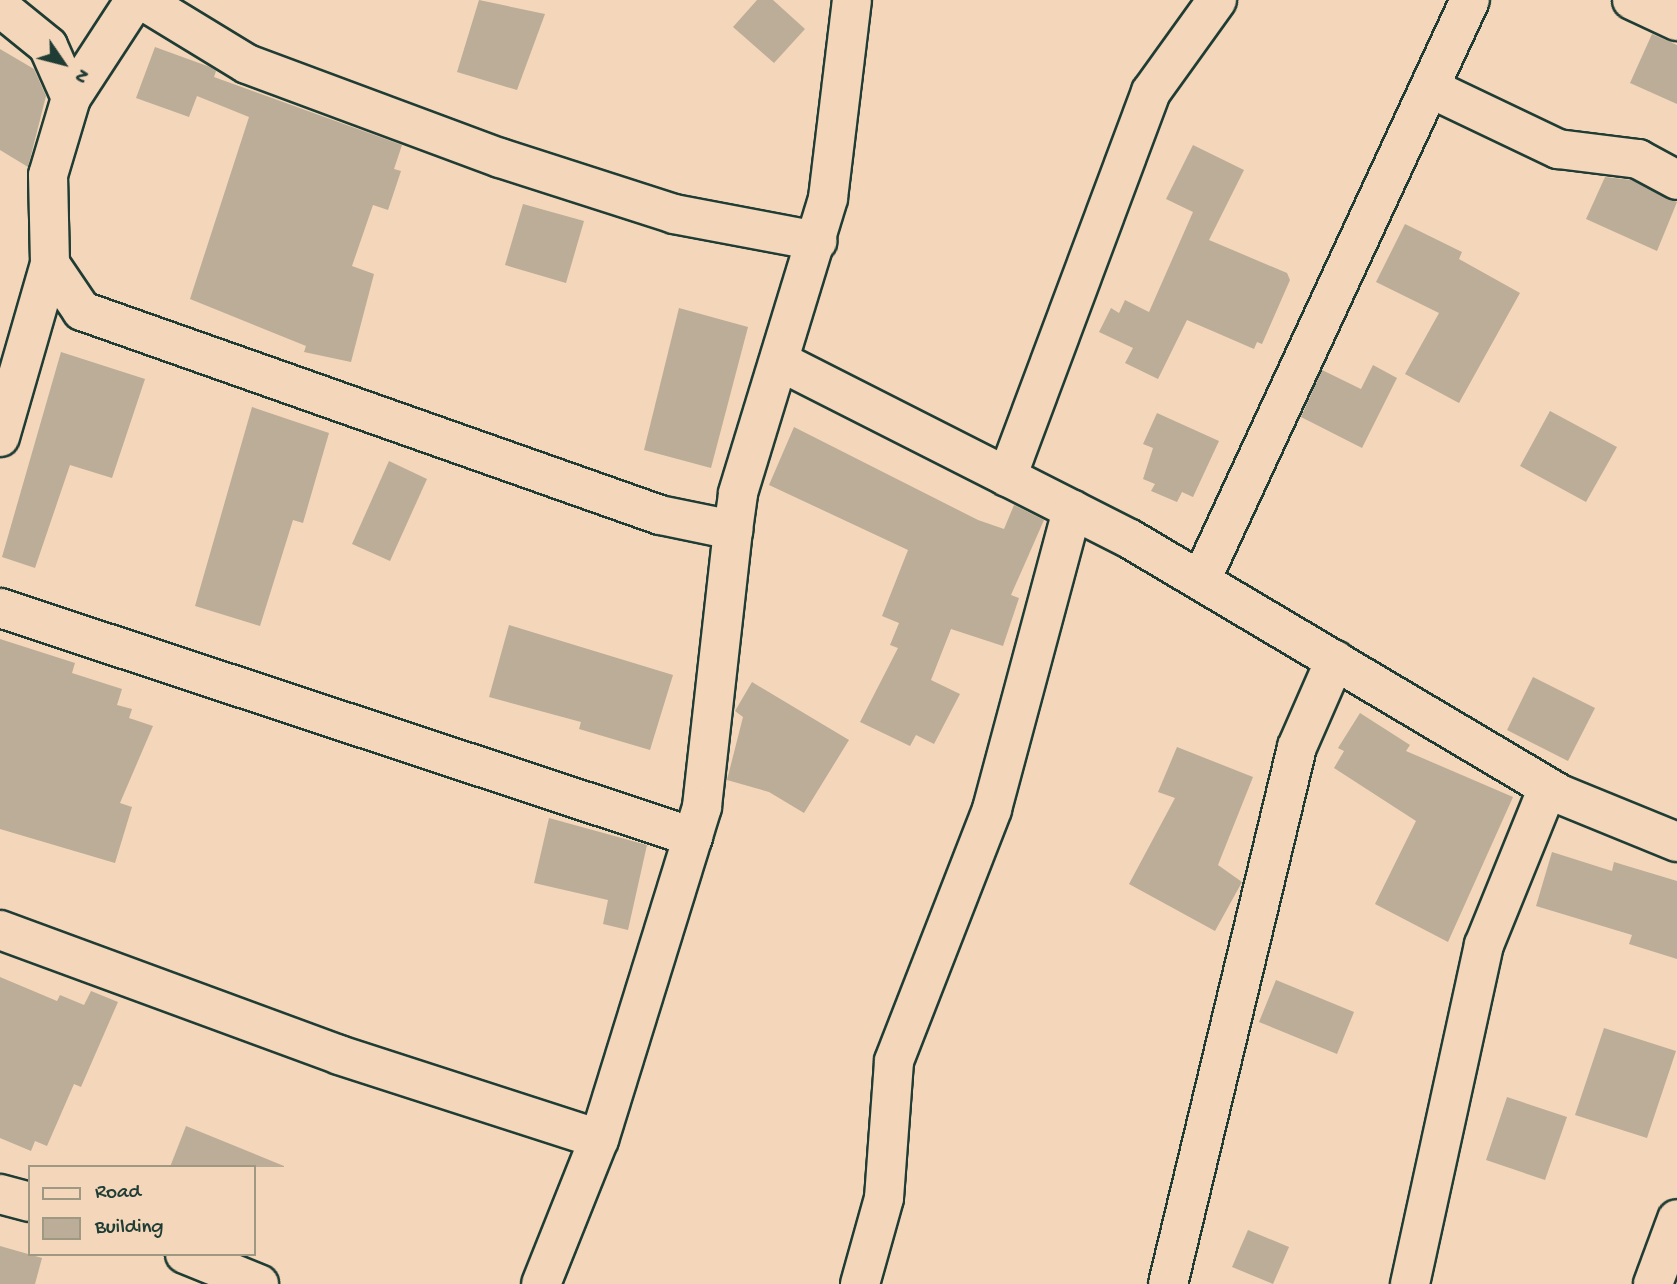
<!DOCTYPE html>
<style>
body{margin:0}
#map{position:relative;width:1677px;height:1284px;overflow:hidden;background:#f4d6ba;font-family:"Gochi Hand",sans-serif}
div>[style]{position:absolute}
.building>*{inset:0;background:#bbad97}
.roads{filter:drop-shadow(2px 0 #1f3d34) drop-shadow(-2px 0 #1f3d34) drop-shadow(0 2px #1f3d34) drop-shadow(0 -2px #1f3d34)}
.minor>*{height:38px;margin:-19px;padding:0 19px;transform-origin:19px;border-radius:19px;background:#f4d6ba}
span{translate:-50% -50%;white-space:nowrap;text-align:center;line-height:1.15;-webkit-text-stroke:7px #f4d6ba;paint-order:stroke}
.legend{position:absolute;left:28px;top:1165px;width:228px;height:91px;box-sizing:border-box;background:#f4d6ba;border:2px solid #9f9984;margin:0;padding:9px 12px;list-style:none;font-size:21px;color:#1f3d34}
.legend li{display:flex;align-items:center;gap:14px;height:35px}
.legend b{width:35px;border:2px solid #9f9984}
.north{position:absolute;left:28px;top:28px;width:70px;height:70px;-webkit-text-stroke:5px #f4d6ba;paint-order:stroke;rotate:125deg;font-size:19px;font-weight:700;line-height:28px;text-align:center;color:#1f3d34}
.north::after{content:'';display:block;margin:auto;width:24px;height:32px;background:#1f3d34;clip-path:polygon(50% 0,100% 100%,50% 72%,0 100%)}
</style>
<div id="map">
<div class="building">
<i style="clip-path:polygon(479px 0,545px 14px,517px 90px,457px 72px)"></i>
<i style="clip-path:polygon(757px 0,773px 0,805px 29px,774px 63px,733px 27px)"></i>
<i style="clip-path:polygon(1652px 34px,1677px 45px,1677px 104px,1630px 83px)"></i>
<i style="clip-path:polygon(155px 47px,210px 67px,216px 71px,214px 77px,402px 145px,394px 169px,401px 171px,388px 210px,373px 205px,352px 266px,374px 274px,351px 362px,304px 352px,306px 346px,190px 299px,249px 117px,197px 96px,189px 117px,136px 98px)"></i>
<i style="clip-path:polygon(0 49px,34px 69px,46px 96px,28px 167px,0 150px)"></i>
<i style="clip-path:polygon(1193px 145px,1244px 170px,1209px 240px,1287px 273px,1290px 280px,1262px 344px,1257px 342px,1254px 349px,1187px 320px,1158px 379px,1125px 363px,1133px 348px,1099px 332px,1111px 308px,1119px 313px,1125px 300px,1149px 312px,1193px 212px,1166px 199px)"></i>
<i style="clip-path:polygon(1605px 177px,1631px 180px,1677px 202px,1657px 251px,1586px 219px)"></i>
<i style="clip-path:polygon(523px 204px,584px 221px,566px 283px,505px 265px)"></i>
<i style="clip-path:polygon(1405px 224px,1462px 252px,1459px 259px,1520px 293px,1459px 403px,1405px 374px,1439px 313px,1376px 282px)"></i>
<i style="clip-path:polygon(679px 308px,748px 327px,711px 468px,644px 450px)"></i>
<i style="clip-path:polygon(61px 352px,145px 379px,112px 478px,70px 465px,35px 568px,2px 557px)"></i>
<i style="clip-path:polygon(1373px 365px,1397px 378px,1362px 448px,1301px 417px,1322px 370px,1361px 389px)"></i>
<i style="clip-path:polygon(252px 407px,329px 433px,303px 523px,293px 520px,260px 626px,195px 606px)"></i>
<i style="clip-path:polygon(1550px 411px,1617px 447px,1586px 502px,1520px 466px)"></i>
<i style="clip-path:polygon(1157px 413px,1219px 441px,1193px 497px,1182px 492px,1177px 502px,1151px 491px,1155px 484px,1143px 479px,1153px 448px,1143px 444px)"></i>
<i style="clip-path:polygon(794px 427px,978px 520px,1004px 529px,1014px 505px,1044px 520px,1011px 595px,1019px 598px,1003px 646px,951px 629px,931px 680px,960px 694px,934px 744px,916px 735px,910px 746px,860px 722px,898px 648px,890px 645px,899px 623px,882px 616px,908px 550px,769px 485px)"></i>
<i style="clip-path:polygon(389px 461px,427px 479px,390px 561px,352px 544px)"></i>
<i style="clip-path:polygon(509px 625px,673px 675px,650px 750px,579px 729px,581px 722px,489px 697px)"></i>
<i style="clip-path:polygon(0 639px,75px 663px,72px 673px,122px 689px,117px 705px,132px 709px,129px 718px,153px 726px,120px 803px,132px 807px,115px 863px,0 829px)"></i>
<i style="clip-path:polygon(1533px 677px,1595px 708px,1568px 761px,1507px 730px)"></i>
<i style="clip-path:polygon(752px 682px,849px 740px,804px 813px,769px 792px,727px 780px,743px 717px,735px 711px)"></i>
<i style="clip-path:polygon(1360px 713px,1410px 745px,1406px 751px,1513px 797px,1448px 942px,1375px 904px,1416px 821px,1334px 768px,1344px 751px,1338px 748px)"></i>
<i style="clip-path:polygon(1177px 747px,1253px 777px,1218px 865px,1242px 882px,1215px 931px,1129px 884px,1175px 798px,1158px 792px)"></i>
<i style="clip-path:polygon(549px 818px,647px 845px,628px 930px,603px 924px,608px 900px,534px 883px)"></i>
<i style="clip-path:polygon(1552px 852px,1612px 871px,1614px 862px,1677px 881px,1677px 959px,1629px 944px,1632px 935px,1536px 906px)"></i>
<i style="clip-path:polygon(0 977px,57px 1001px,60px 995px,84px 1005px,91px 991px,118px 1002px,81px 1087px,74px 1084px,47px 1146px,35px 1141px,31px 1151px,0 1138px)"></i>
<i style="clip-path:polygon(1276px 980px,1354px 1012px,1337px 1054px,1259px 1022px)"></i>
<i style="clip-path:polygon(1604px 1028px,1676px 1051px,1647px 1138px,1575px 1115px)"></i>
<i style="clip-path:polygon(1507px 1097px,1567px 1117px,1545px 1180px,1486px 1160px)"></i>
<i style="clip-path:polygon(186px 1126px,284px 1166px,284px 1167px,170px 1167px)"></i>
<i style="clip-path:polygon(1248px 1230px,1289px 1247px,1273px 1284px,1232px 1267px)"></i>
<i style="clip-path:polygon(0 1246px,42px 1258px,35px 1284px,0 1284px)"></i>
</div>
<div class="roads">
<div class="minor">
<i style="left:142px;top:0;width:123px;rotate:31.4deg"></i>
<i style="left:247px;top:64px;width:270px;rotate:20.4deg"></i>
<i style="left:500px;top:158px;width:183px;rotate:17.8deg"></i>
<i style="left:674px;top:214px;width:146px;rotate:10.7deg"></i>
<i style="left:1632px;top:0;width:50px;rotate:25deg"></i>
<i style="left:0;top:7px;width:62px;rotate:39.1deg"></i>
<i style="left:48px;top:46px;width:57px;rotate:66.1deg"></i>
<i style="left:71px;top:98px;width:80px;rotate:106.6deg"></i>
<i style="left:48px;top:175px;width:89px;rotate:88.7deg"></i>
<i style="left:50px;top:264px;width:57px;rotate:55.8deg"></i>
<i style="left:82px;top:311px;width:613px;rotate:19.44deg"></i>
<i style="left:660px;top:515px;width:75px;rotate:11.6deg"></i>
<i style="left:733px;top:530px;width:279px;rotate:96.4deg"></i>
<i style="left:702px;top:807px;width:348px;rotate:107.2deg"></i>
<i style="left:599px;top:1139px;width:156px;rotate:111.8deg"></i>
<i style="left:1432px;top:89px;width:140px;rotate:25.5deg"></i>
<i style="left:1558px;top:149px;width:81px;rotate:7.1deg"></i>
<i style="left:1638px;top:159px;width:44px;rotate:28.3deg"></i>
<i style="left:71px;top:98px;width:117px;rotate:-56.9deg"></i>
<i style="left:781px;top:362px;width:391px;rotate:26.9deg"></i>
<i style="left:1130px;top:539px;width:497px;rotate:30.7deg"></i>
<i style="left:1557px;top:793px;width:130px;rotate:22.2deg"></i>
<i style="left:0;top:437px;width:180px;rotate:-73.9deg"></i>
<i style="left:1007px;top:477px;width:411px;rotate:-69.5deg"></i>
<i style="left:1151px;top:92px;width:113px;rotate:-54.3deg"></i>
<i style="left:733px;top:530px;width:37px;rotate:-82deg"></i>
<i style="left:738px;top:493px;width:308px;rotate:-73deg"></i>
<i style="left:828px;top:198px;width:199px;rotate:-83.1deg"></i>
<i style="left:1201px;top:580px;width:639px;rotate:-65.12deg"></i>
<i style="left:0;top:608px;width:730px;rotate:18.29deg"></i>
<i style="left:0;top:930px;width:361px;rotate:20.2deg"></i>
<i style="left:339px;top:1055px;width:273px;rotate:17.9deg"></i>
<i style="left:0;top:1194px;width:31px;rotate:15deg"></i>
<i style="left:185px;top:1254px;width:80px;rotate:22.1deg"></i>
<i style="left:860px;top:1284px;width:89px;rotate:-74.4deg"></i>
<i style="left:884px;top:1198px;width:137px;rotate:-85.8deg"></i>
<i style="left:894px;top:1061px;width:270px;rotate:-68.7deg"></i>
<i style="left:992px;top:809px;width:310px;rotate:-75deg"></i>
<i style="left:1168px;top:1284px;width:552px;rotate:-76.49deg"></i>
<i style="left:1297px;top:747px;width:95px;rotate:-66.4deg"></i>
<i style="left:1410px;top:1284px;width:347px;rotate:-77.7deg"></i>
<i style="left:1484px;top:945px;width:170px;rotate:-67.9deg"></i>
<i style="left:1653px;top:1284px;width:69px;rotate:-69.7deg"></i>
</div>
</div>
<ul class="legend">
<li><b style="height:9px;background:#f4d6ba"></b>Road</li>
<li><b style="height:19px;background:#bbad97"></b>Building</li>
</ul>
<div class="north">N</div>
</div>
